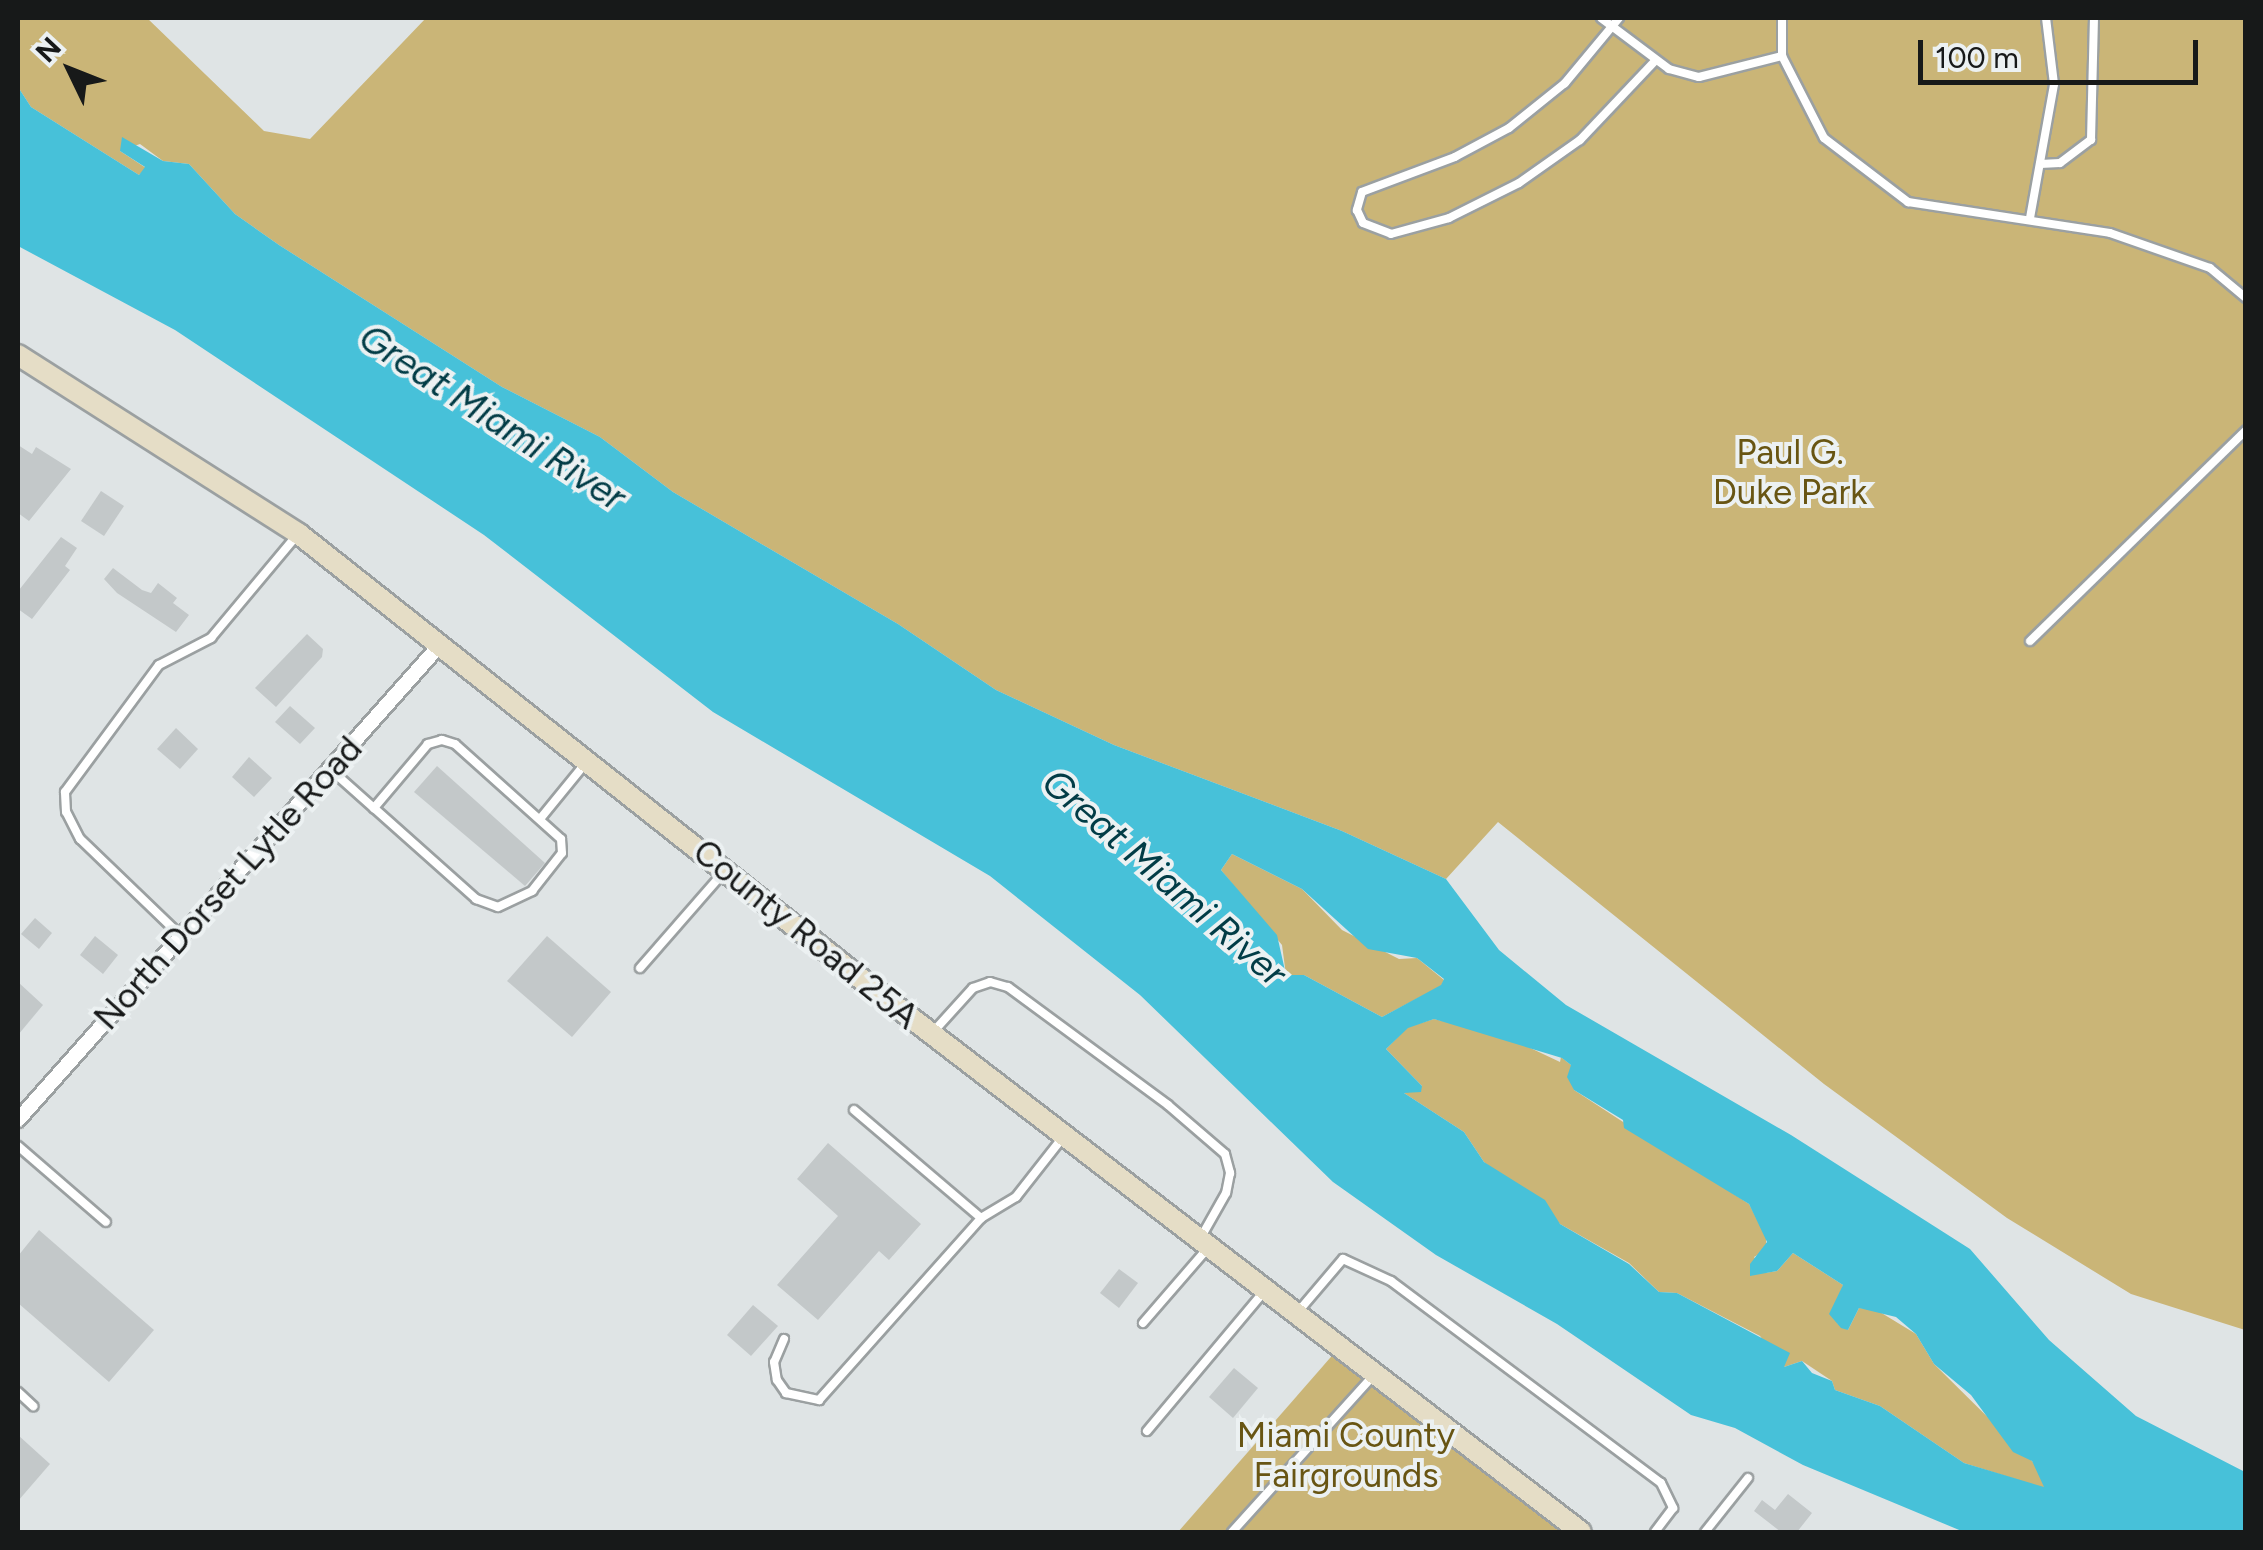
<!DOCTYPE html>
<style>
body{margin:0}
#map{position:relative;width:2263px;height:1550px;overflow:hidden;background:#dfe4e5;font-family:Figtree,sans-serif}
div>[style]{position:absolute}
.green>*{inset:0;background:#cab577}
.water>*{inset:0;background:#47c1d9}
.building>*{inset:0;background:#c3c8c9}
.roads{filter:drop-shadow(2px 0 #9ba0a1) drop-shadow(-2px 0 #9ba0a1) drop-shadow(0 2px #9ba0a1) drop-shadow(0 -2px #9ba0a1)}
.service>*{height:8px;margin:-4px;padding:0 4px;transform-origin:4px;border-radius:4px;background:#fff}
.minor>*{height:14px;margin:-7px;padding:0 7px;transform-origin:7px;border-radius:7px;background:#fff}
.secondary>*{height:20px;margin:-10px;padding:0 10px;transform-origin:10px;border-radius:10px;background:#e5ddc6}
span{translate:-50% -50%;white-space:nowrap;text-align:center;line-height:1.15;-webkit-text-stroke:8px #ecf1f2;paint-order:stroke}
.park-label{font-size:35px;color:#685513}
.street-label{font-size:35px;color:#171919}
.water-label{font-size:38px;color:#023c46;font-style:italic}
.frame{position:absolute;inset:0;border:20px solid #171919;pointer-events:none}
.north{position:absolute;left:20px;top:20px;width:100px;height:100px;-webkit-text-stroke:8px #ecf1f2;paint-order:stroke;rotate:313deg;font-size:28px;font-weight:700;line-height:40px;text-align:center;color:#171919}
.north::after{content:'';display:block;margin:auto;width:35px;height:45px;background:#171919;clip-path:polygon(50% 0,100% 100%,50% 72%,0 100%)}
.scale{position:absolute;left:1918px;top:40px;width:280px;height:45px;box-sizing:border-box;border:5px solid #171919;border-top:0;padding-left:12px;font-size:30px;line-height:35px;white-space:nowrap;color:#171919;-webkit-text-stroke:8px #ecf1f2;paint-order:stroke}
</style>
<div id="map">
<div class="green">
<i style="clip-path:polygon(18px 18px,147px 18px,264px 131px,310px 139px,426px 18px,2245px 18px,2245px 1330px,2131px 1294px,2007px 1218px,1824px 1084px,1498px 822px,1446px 879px,1342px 831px,1114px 745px,996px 690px,898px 624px,673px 492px,600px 437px,502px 387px,279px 245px,235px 214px,189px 164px,163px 161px,140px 144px,120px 151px,146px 168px,139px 175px,31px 107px,18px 87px)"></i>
<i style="clip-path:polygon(1232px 854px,1302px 889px,1342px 930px,1399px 959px,1417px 958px,1444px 980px,1441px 986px,1382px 1017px,1304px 975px,1286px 975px,1282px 945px,1221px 870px)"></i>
<i style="clip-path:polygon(1434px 1019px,1505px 1036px,1560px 1062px,1561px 1057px,1571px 1065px,1574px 1090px,1749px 1204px,1766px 1237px,1766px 1250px,1754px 1257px,1765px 1273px,1777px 1271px,1793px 1253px,1843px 1285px,1837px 1323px,1848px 1330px,1859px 1308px,1875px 1309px,1916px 1334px,1934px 1364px,2032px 1461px,2047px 1483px,2044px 1488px,1964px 1463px,1880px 1406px,1835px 1390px,1832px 1381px,1802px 1361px,1784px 1367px,1760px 1336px,1677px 1293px,1659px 1292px,1629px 1263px,1560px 1224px,1484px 1162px,1464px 1132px,1404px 1093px,1422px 1086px,1386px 1049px,1408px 1027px)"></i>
<i style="clip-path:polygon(1337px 1350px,1580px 1532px,1178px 1532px)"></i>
</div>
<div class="water">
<i style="clip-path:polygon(evenodd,18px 87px,31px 107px,139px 175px,145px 167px,120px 151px,122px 137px,163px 161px,189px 164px,235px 214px,279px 245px,502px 387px,600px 437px,673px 492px,898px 624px,996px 690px,1114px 745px,1342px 831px,1446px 879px,1499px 950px,1566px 1005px,1791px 1135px,1970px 1249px,2049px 1340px,2136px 1416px,2245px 1472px,2245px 1532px,1964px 1532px,1803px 1465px,1735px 1428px,1691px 1415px,1557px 1324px,1436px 1255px,1333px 1182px,1140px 995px,990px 876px,713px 712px,484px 535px,175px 330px,18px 246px,18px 87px,1232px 854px,1302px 889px,1368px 949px,1417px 958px,1444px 979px,1441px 985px,1382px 1017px,1304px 975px,1286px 975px,1277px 935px,1221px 870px,1232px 854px,18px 87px,1434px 1019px,1562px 1058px,1571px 1065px,1567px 1077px,1574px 1090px,1623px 1120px,1624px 1128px,1749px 1204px,1767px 1242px,1750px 1264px,1750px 1276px,1777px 1271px,1793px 1253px,1843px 1285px,1829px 1314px,1841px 1328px,1848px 1330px,1859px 1308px,1896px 1317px,1916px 1334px,1934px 1364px,1971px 1395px,2013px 1452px,2032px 1461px,2044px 1487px,1964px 1463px,1880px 1406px,1835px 1390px,1832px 1381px,1812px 1373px,1802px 1361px,1784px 1367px,1790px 1353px,1677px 1293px,1659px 1292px,1629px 1264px,1560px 1224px,1545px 1200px,1484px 1162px,1464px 1132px,1404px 1093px,1421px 1092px,1422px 1086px,1386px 1049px,1408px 1028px,1434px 1019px)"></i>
</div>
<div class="building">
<i style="clip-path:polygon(18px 445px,32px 454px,36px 447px,71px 469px,29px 521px,18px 513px)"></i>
<i style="clip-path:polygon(101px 491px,124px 506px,104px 536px,81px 521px)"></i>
<i style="clip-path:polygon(61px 537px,77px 548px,65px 566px,70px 570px,32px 619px,18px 609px,19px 590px)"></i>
<i style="clip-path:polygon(113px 568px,142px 590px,151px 593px,158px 583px,177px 598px,173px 603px,189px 615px,176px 632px,117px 593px,104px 579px)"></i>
<i style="clip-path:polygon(307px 634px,323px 649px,322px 657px,276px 707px,255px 688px)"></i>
<i style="clip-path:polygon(290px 706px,315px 728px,300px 744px,275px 722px)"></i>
<i style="clip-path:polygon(176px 728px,198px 749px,180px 769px,157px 749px)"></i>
<i style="clip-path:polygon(249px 757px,272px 778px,254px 797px,232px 777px)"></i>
<i style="clip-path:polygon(437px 766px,545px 863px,525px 886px,414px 792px)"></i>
<i style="clip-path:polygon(35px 918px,52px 933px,39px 949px,21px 934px)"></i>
<i style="clip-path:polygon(95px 936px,118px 955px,103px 974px,80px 955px)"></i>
<i style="clip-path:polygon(547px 936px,611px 992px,572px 1037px,507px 981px)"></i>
<i style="clip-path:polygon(18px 982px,43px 1005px,18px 1035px)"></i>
<i style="clip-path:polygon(828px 1143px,921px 1224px,889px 1260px,879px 1251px,818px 1320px,777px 1285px,838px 1216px,797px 1179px)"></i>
<i style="clip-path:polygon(39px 1230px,154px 1330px,109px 1382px,18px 1303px,18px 1256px)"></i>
<i style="clip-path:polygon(1119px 1269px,1138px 1283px,1119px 1308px,1100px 1293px)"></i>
<i style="clip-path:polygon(753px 1305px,778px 1326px,751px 1356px,727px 1335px)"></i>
<i style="clip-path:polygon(1234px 1368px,1258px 1388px,1233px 1418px,1209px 1397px)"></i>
<i style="clip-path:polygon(18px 1435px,50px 1464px,18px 1501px)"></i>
<i style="clip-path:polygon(1788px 1494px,1812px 1513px,1797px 1532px,1781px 1532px,1754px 1511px,1762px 1500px,1775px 1510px)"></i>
</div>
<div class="roads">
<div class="service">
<i style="left:1601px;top:18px;width:85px;rotate:36.9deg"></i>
<i style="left:1669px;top:69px;width:31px;rotate:15deg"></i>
<i style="left:1699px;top:77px;width:86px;rotate:-14.2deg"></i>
<i style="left:1619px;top:18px;width:85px;rotate:129.7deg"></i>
<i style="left:1565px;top:83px;width:72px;rotate:141.2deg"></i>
<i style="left:1509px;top:128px;width:61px;rotate:151.8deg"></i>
<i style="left:1455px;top:157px;width:99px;rotate:159.4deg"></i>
<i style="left:1362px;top:192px;width:19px;rotate:106deg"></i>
<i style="left:1357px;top:210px;width:14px;rotate:65deg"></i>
<i style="left:1363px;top:223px;width:30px;rotate:21deg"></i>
<i style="left:1391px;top:234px;width:60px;rotate:-15.4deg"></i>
<i style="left:1449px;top:218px;width:78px;rotate:-26.6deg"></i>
<i style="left:1519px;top:183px;width:75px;rotate:-35.2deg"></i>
<i style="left:1580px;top:140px;width:110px;rotate:-46.5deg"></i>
<i style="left:1782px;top:18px;width:38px;rotate:90deg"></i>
<i style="left:1782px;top:56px;width:92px;rotate:62.9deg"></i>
<i style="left:1824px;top:138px;width:106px;rotate:37.3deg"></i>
<i style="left:1908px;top:202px;width:204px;rotate:8.7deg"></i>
<i style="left:2110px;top:233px;width:106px;rotate:19.3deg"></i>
<i style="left:2210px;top:268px;width:47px;rotate:39.8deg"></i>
<i style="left:2040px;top:164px;width:20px;rotate:-3deg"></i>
<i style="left:2060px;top:163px;width:39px;rotate:-37deg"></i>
<i style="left:2091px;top:140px;width:122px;rotate:-88.6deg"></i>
<i style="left:2030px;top:218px;width:136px;rotate:-79.8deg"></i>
<i style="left:2054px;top:84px;width:66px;rotate:-96.9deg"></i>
<i style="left:2030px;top:641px;width:302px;rotate:-44.3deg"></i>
<i style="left:330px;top:769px;width:59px;rotate:41.6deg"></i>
<i style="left:374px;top:808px;width:137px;rotate:41.7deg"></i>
<i style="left:476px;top:899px;width:23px;rotate:20deg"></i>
<i style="left:498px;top:907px;width:38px;rotate:-25deg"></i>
<i style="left:532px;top:891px;width:48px;rotate:-51.7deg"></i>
<i style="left:562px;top:853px;width:14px;rotate:-94deg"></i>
<i style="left:561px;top:839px;width:142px;rotate:-138.1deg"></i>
<i style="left:455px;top:744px;width:14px;rotate:-163deg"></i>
<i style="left:442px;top:740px;width:15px;rotate:164deg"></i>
<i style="left:428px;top:744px;width:84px;rotate:130.2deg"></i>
<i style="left:540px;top:819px;width:70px;rotate:-50.8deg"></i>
<i style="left:182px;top:937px;width:141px;rotate:-136.1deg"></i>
<i style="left:80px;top:839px;width:30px;rotate:-117deg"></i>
<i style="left:66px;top:812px;width:20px;rotate:-93deg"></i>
<i style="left:65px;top:792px;width:158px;rotate:-53.5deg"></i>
<i style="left:159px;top:665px;width:59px;rotate:-27.4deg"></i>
<i style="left:211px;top:638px;width:136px;rotate:-50.1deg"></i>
<i style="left:640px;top:968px;width:126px;rotate:-48.9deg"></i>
<i style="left:934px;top:1031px;width:58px;rotate:-47.8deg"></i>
<i style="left:973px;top:988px;width:18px;rotate:-19deg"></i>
<i style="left:990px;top:982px;width:19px;rotate:16deg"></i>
<i style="left:1008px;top:987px;width:199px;rotate:36.4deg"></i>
<i style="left:1168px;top:1105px;width:75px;rotate:40.7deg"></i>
<i style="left:1225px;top:1154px;width:20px;rotate:75deg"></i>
<i style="left:1230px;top:1173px;width:20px;rotate:101deg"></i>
<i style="left:1226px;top:1193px;width:53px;rotate:119.5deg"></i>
<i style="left:854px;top:1110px;width:167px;rotate:40.4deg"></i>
<i style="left:18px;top:1146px;width:116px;rotate:40.8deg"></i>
<i style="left:1297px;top:1313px;width:71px;rotate:-49.6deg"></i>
<i style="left:1343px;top:1259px;width:53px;rotate:24.6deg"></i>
<i style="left:1391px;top:1281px;width:337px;rotate:36.8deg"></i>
<i style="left:1661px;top:1483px;width:28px;rotate:64deg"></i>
<i style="left:1673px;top:1508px;width:30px;rotate:127deg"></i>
<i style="left:1143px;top:1323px;width:98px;rotate:-49.1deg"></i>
<i style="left:784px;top:1339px;width:25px;rotate:113deg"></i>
<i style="left:774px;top:1362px;width:18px;rotate:81deg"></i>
<i style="left:777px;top:1380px;width:16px;rotate:55deg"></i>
<i style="left:786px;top:1393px;width:34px;rotate:12deg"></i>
<i style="left:819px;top:1400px;width:244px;rotate:-48.3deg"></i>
<i style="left:981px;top:1218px;width:41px;rotate:-31deg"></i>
<i style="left:1016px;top:1197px;width:76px;rotate:-51.9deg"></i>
<i style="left:18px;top:1392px;width:21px;rotate:43deg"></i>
<i style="left:1147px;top:1431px;width:180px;rotate:-50deg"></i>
<i style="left:1232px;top:1532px;width:209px;rotate:-47.9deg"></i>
<i style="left:1705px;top:1532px;width:69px;rotate:-51.5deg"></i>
</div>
<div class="minor">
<i style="left:18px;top:1120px;width:634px;rotate:-48.39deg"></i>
</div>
<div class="secondary">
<i style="left:18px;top:355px;width:333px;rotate:32.5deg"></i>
<i style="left:299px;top:534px;width:752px;rotate:38.36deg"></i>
<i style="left:889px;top:1001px;width:872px;rotate:37.5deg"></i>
</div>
</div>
<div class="park-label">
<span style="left:1790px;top:472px">Paul G.<br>Duke Park</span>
<span style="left:1346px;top:1455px">Miami County<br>Fairgrounds</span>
</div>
<div class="street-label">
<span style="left:228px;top:883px;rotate:-48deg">North Dorset Lytle Road</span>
<span style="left:806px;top:934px;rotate:39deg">County Road 25A</span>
</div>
<div class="water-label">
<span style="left:492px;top:418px;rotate:33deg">Great Miami River</span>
<span style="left:1164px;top:878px;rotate:41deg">Great Miami River</span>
</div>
<div class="frame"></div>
<div class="north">N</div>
<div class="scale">100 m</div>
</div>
